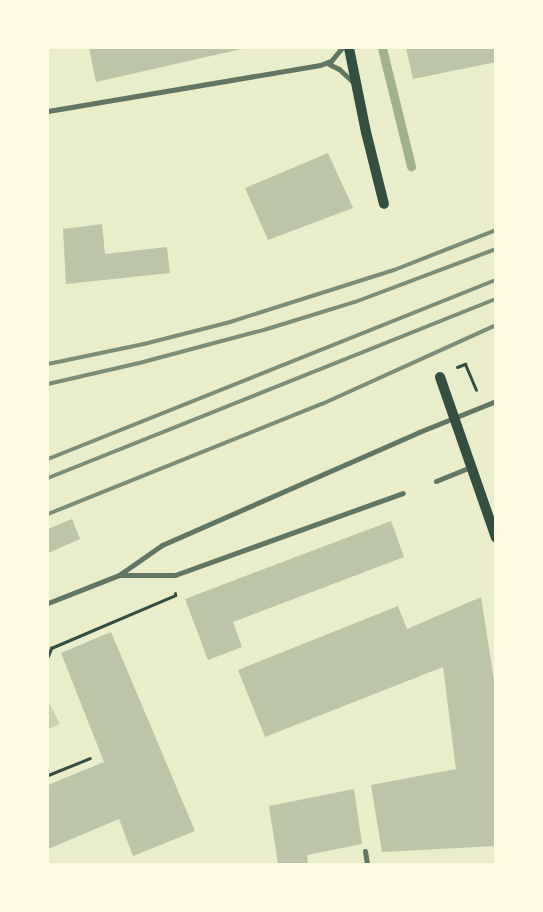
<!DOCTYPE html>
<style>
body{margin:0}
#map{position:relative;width:543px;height:912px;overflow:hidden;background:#e9edc9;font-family:Overpass,sans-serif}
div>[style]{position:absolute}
.green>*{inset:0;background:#cad2ad}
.stream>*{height:9px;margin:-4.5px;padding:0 4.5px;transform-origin:4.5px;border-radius:4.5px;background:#a3b18a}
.building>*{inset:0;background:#bcc5a7}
.path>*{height:3px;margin:-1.5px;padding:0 1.5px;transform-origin:1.5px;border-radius:1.5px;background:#344e41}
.minor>*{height:5px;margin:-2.5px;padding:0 2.5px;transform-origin:2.5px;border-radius:2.5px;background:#617663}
.secondary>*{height:10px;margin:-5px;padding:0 5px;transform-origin:5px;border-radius:5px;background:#344e41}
.rail>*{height:4px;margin:-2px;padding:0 2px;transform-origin:2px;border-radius:2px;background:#7c8e77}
span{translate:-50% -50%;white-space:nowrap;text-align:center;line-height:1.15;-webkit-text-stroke:4px #fefae0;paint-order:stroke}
.frame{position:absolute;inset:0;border:49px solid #fefae0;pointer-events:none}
</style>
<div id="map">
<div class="green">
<i style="clip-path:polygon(48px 701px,60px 724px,48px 729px)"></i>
</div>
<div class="stream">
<i style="left:382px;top:48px;width:122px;rotate:76.2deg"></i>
</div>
<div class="building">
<i style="clip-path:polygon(89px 48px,246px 48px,96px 82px)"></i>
<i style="clip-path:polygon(406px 48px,496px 48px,496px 62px,413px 79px)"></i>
<i style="clip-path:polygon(328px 153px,353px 208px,268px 240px,245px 188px)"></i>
<i style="clip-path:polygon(102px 224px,105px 254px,167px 247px,170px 273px,66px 284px,63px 229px)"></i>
<i style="clip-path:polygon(72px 519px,80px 539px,48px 553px,48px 529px)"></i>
<i style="clip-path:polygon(391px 521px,404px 557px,233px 622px,242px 647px,208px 660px,185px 599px)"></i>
<i style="clip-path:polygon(481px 597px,496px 693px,496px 846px,382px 852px,371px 785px,456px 769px,443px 667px,265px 737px,238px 670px,398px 606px,407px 629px)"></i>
<i style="clip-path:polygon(111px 632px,195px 831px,133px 856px,119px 819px,48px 849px,48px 785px,104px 762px,61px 653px)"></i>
<i style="clip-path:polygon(354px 789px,362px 844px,307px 855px,308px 864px,278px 864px,269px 806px)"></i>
</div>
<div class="path">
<i style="left:457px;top:367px;width:9px;rotate:-21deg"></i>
<i style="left:465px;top:364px;width:28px;rotate:67deg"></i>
<i style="left:48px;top:656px;width:9px;rotate:-69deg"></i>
<i style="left:51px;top:648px;width:135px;rotate:-23.1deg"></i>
<i style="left:175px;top:595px;width:2px;rotate:-90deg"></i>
<i style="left:48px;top:775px;width:45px;rotate:-22deg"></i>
</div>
<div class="minor">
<i style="left:327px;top:63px;width:13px;rotate:27deg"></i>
<i style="left:339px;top:69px;width:19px;rotate:43deg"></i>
<i style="left:48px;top:111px;width:276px;rotate:-9.6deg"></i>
<i style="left:320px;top:65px;width:12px;rotate:-20deg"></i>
<i style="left:331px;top:61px;width:17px;rotate:-50deg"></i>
<i style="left:436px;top:481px;width:38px;rotate:-22deg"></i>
<i style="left:120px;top:575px;width:55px"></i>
<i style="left:175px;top:575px;width:242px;rotate:-19.8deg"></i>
<i style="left:48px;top:603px;width:76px;rotate:-21.5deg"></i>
<i style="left:119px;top:575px;width:52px;rotate:-34.9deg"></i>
<i style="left:162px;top:545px;width:281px;rotate:-23.7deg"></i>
<i style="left:419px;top:432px;width:83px;rotate:-21.9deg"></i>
<i style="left:365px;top:851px;width:13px;rotate:81deg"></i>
</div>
<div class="secondary">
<i style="left:349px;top:48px;width:86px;rotate:78.6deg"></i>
<i style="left:366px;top:132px;width:74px;rotate:76deg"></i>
<i style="left:440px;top:377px;width:170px;rotate:70.8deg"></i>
</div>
<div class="rail">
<i style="left:48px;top:364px;width:98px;rotate:-11.8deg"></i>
<i style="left:144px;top:344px;width:89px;rotate:-14.3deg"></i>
<i style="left:230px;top:322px;width:172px;rotate:-17.6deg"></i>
<i style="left:394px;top:270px;width:110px;rotate:-21.4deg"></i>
<i style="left:48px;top:384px;width:98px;rotate:-13deg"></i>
<i style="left:143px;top:362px;width:128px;rotate:-14.9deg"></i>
<i style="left:267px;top:329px;width:92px;rotate:-17.1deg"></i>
<i style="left:355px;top:302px;width:151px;rotate:-20.6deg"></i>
<i style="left:48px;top:459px;width:482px;rotate:-21.8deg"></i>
<i style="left:48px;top:478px;width:482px;rotate:-21.8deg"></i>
<i style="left:48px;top:514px;width:295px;rotate:-21.9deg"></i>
<i style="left:322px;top:404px;width:191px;rotate:-24.4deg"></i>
</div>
<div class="frame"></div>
</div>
